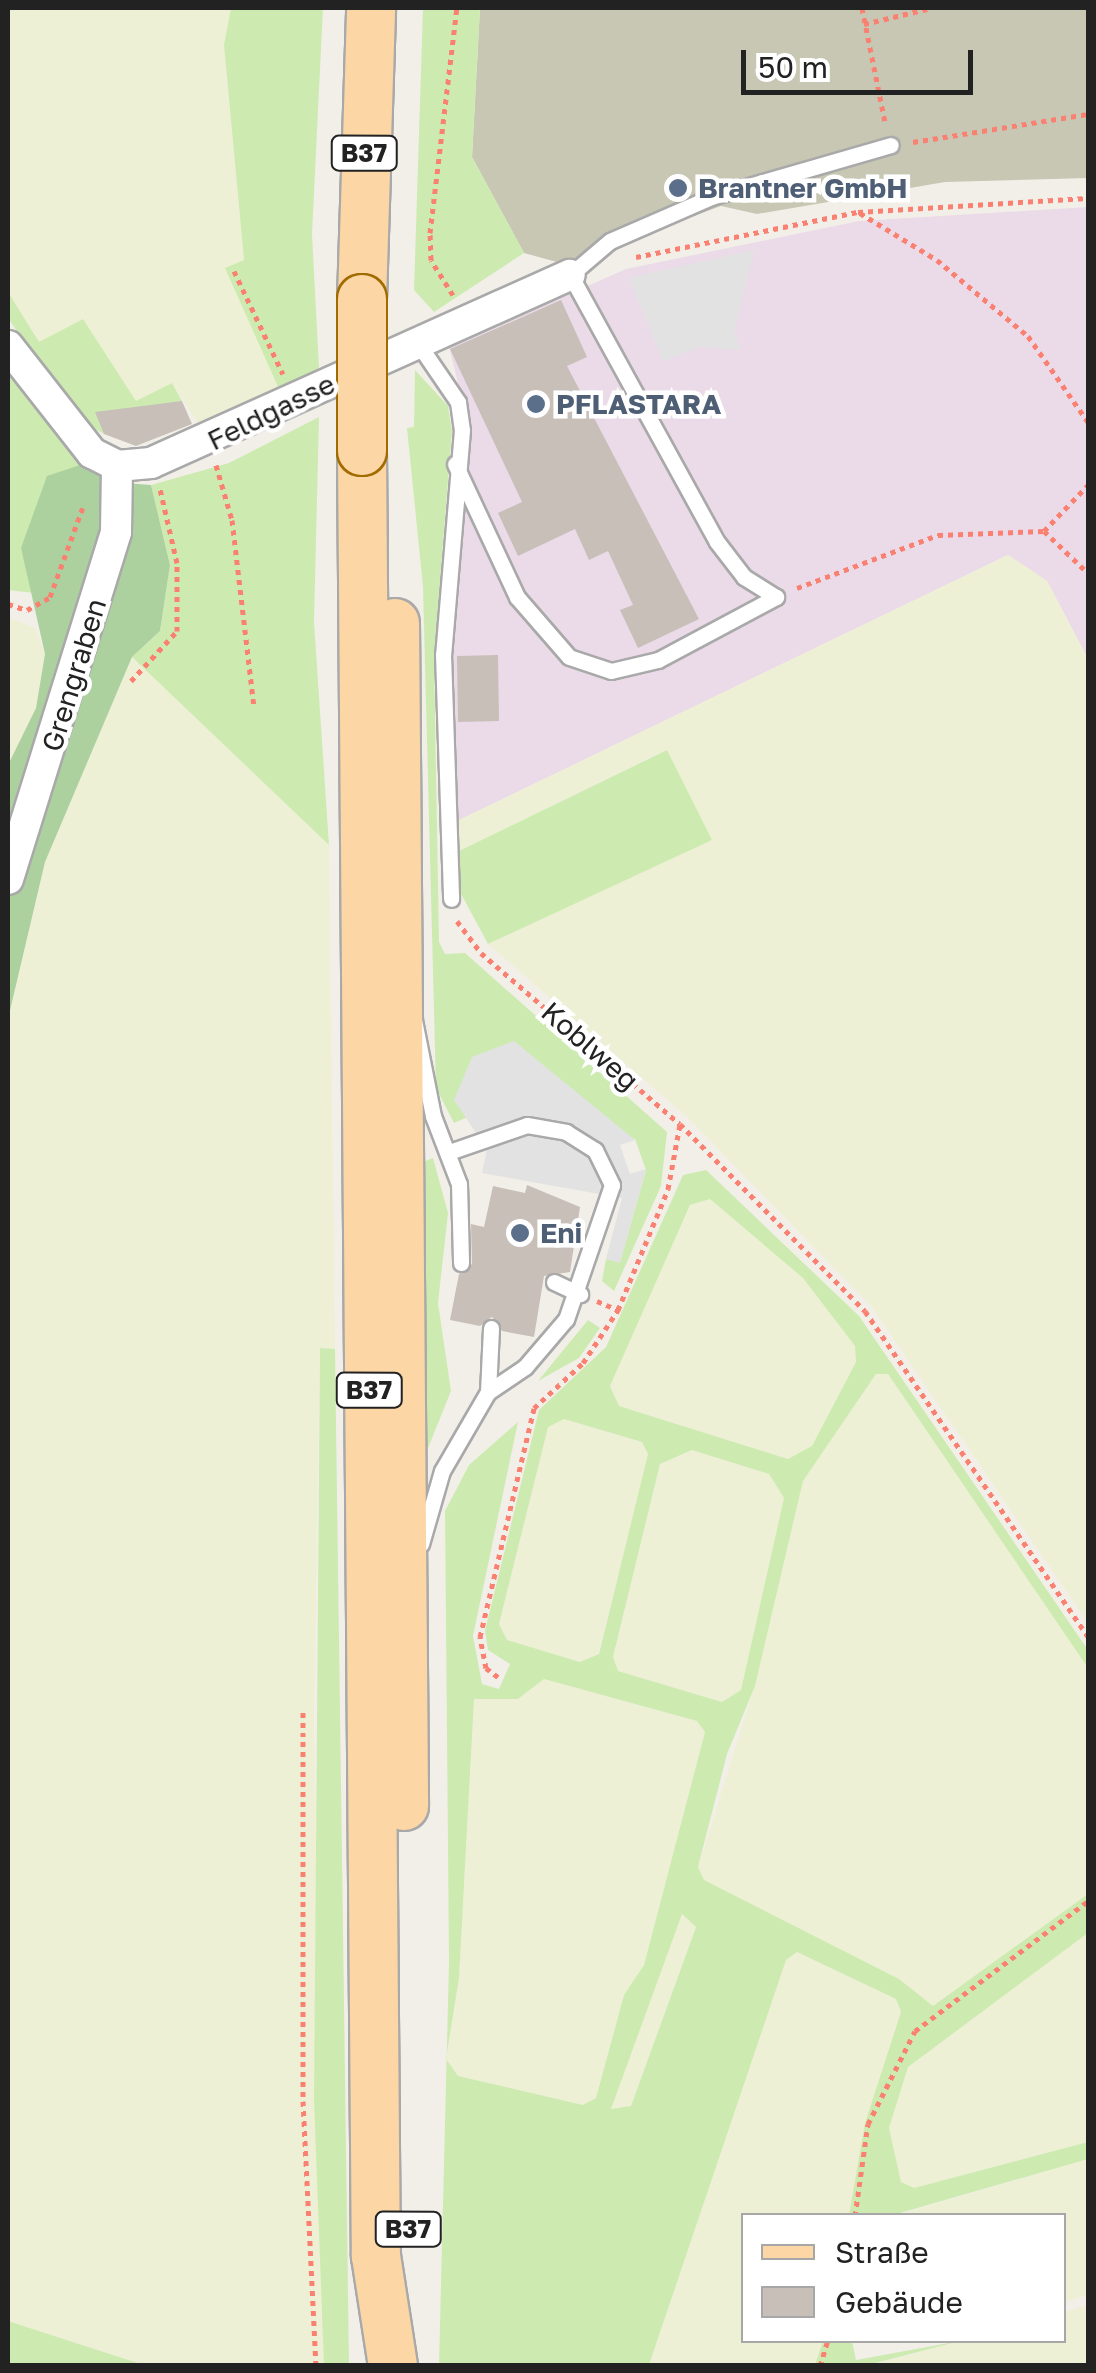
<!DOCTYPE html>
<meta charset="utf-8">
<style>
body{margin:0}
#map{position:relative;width:1096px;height:2373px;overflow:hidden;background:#f2efe9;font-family:"Golos Text",sans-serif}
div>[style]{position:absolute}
.industrial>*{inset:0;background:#ebdbe8}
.construction>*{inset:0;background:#c7c7b4}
.farmland>*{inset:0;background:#eef0d5}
.grass>*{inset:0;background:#cdebb0}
.forest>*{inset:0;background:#add19e}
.parking>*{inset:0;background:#e2e2e2}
.building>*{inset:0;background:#c7bfb8}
.path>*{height:5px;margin-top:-2.5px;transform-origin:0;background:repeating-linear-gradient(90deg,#fa8072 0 5px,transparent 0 10px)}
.roads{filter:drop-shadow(2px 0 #a9a9a9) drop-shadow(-2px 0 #a9a9a9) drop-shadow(0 2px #a9a9a9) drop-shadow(0 -2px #a9a9a9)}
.service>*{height:15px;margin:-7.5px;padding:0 7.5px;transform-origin:7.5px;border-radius:7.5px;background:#fff}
.minor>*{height:30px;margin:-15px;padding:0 15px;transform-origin:15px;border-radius:15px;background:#fff}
.primary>*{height:48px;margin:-24px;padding:0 24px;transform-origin:24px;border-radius:24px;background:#fcd6a4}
.bridges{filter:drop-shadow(2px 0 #a06b00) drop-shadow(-2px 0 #a06b00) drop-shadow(0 2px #a06b00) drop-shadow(0 -2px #a06b00)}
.primary-bridge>*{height:48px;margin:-24px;padding:0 24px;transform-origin:24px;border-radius:24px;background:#fcd6a4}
.dots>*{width:28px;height:28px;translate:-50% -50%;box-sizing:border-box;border:5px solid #fff;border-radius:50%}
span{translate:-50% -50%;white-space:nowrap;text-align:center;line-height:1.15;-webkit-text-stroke:9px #fff;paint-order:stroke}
.shield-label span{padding:2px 8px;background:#fff;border:2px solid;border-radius:8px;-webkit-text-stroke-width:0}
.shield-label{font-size:25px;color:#222;font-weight:700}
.service-label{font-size:28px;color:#4e5e75;font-weight:700}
.left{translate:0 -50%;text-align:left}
.street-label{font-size:28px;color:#222}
.frame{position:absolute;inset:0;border:10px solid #222;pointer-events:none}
.legend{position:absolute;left:741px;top:2213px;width:325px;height:130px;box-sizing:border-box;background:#fff;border:2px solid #a7a7a7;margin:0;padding:12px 18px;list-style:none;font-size:30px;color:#222}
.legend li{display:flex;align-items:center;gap:20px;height:50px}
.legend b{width:50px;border:2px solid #a7a7a7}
.scale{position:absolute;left:741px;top:50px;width:232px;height:45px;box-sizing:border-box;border:5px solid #222;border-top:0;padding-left:12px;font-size:30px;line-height:35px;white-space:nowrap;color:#222;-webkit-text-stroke:8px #fff;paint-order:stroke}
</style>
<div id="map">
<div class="industrial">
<i style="clip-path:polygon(1088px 207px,1088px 659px,1047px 581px,1008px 555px,455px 822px,452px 653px,470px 431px,449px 347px,626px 269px,859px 221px)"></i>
</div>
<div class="construction">
<i style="clip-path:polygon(480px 8px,1088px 8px,1088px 178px,945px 182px,757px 214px,721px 206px,564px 264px,524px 253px,472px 157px)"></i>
</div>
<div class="farmland">
<i style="clip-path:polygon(8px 8px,231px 8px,224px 46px,244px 260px,226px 269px,279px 389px,201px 428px,172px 383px,136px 402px,83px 319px,39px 343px,8px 292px)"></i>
<i style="clip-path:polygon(1008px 555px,1047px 581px,1088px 659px,1088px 1623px,871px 1306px,686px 1116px,488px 944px,711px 840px,666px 750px,457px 852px,455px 822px)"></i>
<i style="clip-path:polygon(8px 617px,35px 628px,45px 654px,36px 708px,8px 765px)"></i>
<i style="clip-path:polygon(132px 657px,329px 845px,335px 1349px,320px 1348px,314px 1713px,324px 2365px,144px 2365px,8px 2321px,8px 1019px,45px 862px)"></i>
<i style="clip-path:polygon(710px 1199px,803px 1278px,855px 1345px,856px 1362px,812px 1447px,788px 1459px,619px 1406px,610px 1385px,690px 1205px)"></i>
<i style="clip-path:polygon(887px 1373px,1088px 1668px,1088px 1894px,933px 2006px,899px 1979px,703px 1880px,698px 1867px,755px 1685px,803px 1481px,876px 1374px)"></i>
<i style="clip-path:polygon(564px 1419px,642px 1442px,649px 1454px,598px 1654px,580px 1662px,507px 1640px,499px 1624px,548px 1426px)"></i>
<i style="clip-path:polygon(692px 1450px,769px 1474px,784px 1498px,741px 1690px,722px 1702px,618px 1671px,613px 1657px,660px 1464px)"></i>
<i style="clip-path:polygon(544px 1679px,697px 1721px,705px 1732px,644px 1965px,624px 1995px,596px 2098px,584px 2105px,458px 2076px,446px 2059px,459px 1978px,474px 1699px,518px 1699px)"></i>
<i style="clip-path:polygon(681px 1914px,696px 1926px,631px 2106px,610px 2109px)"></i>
<i style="clip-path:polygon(1088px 1933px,1088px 2142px,914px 2188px,901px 2183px,889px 2128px,908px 2067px)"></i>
<i style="clip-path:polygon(797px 1952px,896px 1999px,901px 2012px,865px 2123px,849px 2215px,744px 2216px,744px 2340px,823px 2341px,815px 2365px,649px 2366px,786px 1959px)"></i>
<i style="clip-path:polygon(1088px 2159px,1088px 2295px,1064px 2302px,1064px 2216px,893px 2216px)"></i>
<i style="clip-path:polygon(1088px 2305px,1088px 2365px,868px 2366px,960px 2341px,1064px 2340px,1064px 2312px)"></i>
</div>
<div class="grass">
<i style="clip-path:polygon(231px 8px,323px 8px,312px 234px,319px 368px,279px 389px,225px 268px,244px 260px,224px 45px)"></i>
<i style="clip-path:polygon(423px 8px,480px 8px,472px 157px,524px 253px,434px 312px,414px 290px)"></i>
<i style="clip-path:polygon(8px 292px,39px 342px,83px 319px,136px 401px,172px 383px,182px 401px,144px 418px,96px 412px,104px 434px,77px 419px,8px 318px)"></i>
<i style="clip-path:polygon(8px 370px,83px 464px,21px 548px,34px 593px,8px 590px)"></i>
<i style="clip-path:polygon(415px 370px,448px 406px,452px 431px,434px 656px,439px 942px,445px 954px,465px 953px,667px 1132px,661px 1186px,614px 1291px,602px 1281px,606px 1259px,620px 1262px,646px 1170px,635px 1139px,454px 1100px,468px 1117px,454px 1123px,436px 1088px,423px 587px,407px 428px,414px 427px)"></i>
<i style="clip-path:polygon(319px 417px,314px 622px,329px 845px,132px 657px,160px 631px,170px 565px,151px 485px,229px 463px)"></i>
<i style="clip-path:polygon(667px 750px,712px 840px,488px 944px,460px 892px,457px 852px)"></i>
<i style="clip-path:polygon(433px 1158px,448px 1213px,438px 1303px,451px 1391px,426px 1453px,423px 1162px)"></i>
<i style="clip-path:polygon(evenodd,706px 1170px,859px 1316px,1088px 1650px,1088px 1668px,888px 1374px,876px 1374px,803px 1481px,755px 1686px,727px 1754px,698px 1867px,704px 1880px,899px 1979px,933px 2006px,1088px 1894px,1088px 1933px,908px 2067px,889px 2128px,901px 2182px,914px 2188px,1088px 2142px,1088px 2159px,893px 2215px,849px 2215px,865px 2123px,901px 2012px,896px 1999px,797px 1952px,786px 1960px,649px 2365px,439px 2365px,449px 1962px,445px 1511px,469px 1465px,518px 1422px,473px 1636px,482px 1684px,499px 1689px,510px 1664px,488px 1650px,485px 1631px,539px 1410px,606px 1347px,683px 1175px,706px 1170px,710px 1199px,803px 1278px,855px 1346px,856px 1362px,812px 1446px,788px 1459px,619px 1406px,610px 1386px,690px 1205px,710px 1199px,706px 1170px,564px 1419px,642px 1442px,648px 1454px,599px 1654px,580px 1662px,507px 1640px,499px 1624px,548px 1427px,564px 1419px,706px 1170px,692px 1450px,769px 1474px,784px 1498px,741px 1690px,722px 1702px,618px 1671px,613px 1657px,660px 1464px,692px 1450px,706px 1170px,544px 1679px,697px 1721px,705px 1732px,644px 1965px,624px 1995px,596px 2098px,583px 2105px,458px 2076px,446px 2059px,459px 1978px,474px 1699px,518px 1699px,544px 1679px,706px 1170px,682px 1914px,696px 1927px,631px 2106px,611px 2109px,682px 1914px)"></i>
<i style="clip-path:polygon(588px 1320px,600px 1328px,579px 1358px,538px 1381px)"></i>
<i style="clip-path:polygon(320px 1348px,335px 1349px,349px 2366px,324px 2365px,314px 2101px)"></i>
<i style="clip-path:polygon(8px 2321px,144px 2365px,8px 2365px)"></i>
<i style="clip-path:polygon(823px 2341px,852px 2341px,856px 2360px,960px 2341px,868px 2365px,815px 2365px)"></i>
</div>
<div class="forest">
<i style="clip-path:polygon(83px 464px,112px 482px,151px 485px,170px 565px,160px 631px,132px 657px,45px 862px,8px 1019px,8px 765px,36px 708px,45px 654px,21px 548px,47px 476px)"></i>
</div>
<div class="parking">
<i style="clip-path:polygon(754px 250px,734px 332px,741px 350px,700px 347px,663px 361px,629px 278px)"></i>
<i style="clip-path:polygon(514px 1041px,635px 1140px,620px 1145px,630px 1174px,646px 1169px,620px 1263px,606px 1259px,622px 1198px,482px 1173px,487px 1149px,454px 1100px,472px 1057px)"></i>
</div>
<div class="building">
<i style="clip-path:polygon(561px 300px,587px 357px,567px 366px,699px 619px,638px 648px,620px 610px,633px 605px,608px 551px,589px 560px,575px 529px,518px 556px,498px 513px,522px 502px,450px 349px)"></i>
<i style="clip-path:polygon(182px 401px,192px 424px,136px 446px,104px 434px,95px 412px)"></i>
<i style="clip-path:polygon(498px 655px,499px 721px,458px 722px,457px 656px)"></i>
<i style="clip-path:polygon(527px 1185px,580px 1207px,570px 1272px,544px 1276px,534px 1337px,502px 1331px,492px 1317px,480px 1326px,450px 1320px,459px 1274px,472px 1264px,471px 1224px,484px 1227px,493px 1186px,525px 1193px)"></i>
</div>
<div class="path">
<i style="left:862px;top:8px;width:116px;rotate:78.6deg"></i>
<i style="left:864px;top:24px;width:69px;rotate:-13.4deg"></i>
<i style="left:913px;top:142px;width:177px;rotate:-9.1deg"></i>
<i style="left:860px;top:213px;width:90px;rotate:31.4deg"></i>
<i style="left:937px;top:260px;width:119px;rotate:39.9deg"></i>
<i style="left:1028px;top:336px;width:105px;rotate:55.1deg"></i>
<i style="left:636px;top:257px;width:227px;rotate:-11.5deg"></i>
<i style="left:858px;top:212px;width:230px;rotate:-3.5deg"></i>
<i style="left:234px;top:271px;width:114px;rotate:64.6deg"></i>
<i style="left:453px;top:295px;width:41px;rotate:-122.2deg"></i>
<i style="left:431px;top:260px;width:27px;rotate:-92deg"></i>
<i style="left:430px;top:233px;width:227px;rotate:-83.2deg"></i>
<i style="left:216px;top:465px;width:57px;rotate:73.8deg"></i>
<i style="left:232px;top:520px;width:187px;rotate:83.3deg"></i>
<i style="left:1044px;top:531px;width:61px;rotate:43.7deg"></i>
<i style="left:797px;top:588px;width:151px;rotate:-20.6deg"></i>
<i style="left:938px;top:535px;width:106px;rotate:-2.2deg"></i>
<i style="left:1044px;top:531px;width:64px;rotate:-46.3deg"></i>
<i style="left:8px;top:604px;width:20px;rotate:18deg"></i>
<i style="left:27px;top:610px;width:26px;rotate:-29deg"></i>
<i style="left:50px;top:597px;width:99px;rotate:-69.9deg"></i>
<i style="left:131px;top:681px;width:68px;rotate:-47.4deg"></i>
<i style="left:177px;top:631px;width:68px;rotate:-90deg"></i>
<i style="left:177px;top:563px;width:76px;rotate:-102.9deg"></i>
<i style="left:457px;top:921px;width:40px;rotate:53deg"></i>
<i style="left:481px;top:953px;width:262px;rotate:40.7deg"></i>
<i style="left:680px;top:1124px;width:263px;rotate:45.3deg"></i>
<i style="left:865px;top:1311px;width:395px;rotate:55.6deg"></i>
<i style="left:597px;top:1301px;width:23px;rotate:23deg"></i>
<i style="left:498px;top:1677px;width:15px;rotate:-143deg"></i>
<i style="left:486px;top:1668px;width:32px;rotate:-101deg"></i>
<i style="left:480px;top:1637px;width:235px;rotate:-76.7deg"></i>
<i style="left:534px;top:1408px;width:67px;rotate:-42.6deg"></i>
<i style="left:583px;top:1363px;width:64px;rotate:-56.6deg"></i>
<i style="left:618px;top:1310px;width:131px;rotate:-67.5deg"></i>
<i style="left:668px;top:1189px;width:66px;rotate:-79.5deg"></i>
<i style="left:303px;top:1712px;width:389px;rotate:90deg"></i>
<i style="left:303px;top:2101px;width:265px;rotate:87.2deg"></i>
<i style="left:855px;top:2216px;width:93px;rotate:-82deg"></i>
<i style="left:868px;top:2124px;width:104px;rotate:-63.2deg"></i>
<i style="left:915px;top:2031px;width:216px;rotate:-36.9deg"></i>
<i style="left:820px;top:2366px;width:27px;rotate:-73deg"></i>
</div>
<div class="roads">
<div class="service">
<i style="left:417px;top:342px;width:73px;rotate:55.7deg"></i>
<i style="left:458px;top:402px;width:28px;rotate:82deg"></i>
<i style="left:462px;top:430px;width:225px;rotate:94.8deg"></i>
<i style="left:443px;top:654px;width:245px;rotate:88.1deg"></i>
<i style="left:455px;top:464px;width:147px;rotate:65deg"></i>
<i style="left:517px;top:597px;width:79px;rotate:49.1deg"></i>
<i style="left:569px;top:657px;width:44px;rotate:18.4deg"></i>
<i style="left:611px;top:671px;width:48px;rotate:-13.2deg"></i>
<i style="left:658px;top:660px;width:134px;rotate:-28.1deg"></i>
<i style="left:776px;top:597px;width:38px;rotate:-148deg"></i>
<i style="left:744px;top:577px;width:44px;rotate:-127.6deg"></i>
<i style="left:717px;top:542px;width:305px;rotate:-118.8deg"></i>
<i style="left:570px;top:275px;width:52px;rotate:-40.4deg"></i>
<i style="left:610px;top:241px;width:110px;rotate:-23.5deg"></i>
<i style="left:711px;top:197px;width:187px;rotate:-16.1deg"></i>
<i style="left:414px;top:1020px;width:98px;rotate:78.8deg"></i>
<i style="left:433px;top:1116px;width:73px;rotate:69.1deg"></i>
<i style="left:459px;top:1184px;width:79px;rotate:88.5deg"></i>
<i style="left:452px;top:1151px;width:79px;rotate:-19.1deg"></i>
<i style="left:527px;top:1125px;width:40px;rotate:10deg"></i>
<i style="left:566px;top:1132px;width:34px;rotate:32deg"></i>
<i style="left:595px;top:1150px;width:39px;rotate:64deg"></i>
<i style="left:612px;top:1185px;width:142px;rotate:108.9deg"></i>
<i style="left:566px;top:1319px;width:63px;rotate:130.5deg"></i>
<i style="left:525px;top:1367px;width:45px;rotate:146deg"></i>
<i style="left:554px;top:1282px;width:29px;rotate:25deg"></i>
<i style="left:421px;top:1544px;width:76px;rotate:-74deg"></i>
<i style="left:442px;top:1471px;width:91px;rotate:-59.8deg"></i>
<i style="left:488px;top:1392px;width:64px;rotate:-87.3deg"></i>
</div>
<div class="minor">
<i style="left:8px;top:346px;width:136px;rotate:51.9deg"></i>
<i style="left:92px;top:453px;width:28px;rotate:27deg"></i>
<i style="left:117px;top:466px;width:34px;rotate:-5deg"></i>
<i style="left:151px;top:463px;width:459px;rotate:-24.2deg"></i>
<i style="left:8px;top:879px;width:363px;rotate:-72.7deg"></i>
<i style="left:116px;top:532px;width:66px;rotate:-89.1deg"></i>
</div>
<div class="primary">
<i style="left:362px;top:299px;width:291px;rotate:-88.2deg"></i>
<i style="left:362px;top:451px;width:1805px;rotate:89.56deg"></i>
<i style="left:376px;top:2256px;width:111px;rotate:81.2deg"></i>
<i style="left:395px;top:623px;width:1183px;rotate:89.56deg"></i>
</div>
</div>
<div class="bridges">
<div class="primary-bridge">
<i style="left:362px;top:451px;width:152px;rotate:-90deg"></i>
</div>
</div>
<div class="dots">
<i style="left:678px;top:188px;background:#5c6f8a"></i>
<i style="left:536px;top:404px;background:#5c6f8a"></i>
<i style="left:520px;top:1233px;background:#5c6f8a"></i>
</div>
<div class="shield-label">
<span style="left:364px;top:153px">B37</span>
<span style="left:369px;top:1390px">B37</span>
<span style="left:408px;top:2229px">B37</span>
</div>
<div class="service-label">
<span class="left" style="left:698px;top:188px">Brantner GmbH</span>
<span class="left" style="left:556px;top:404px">PFLASTARA</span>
<span class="left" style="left:540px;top:1233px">Eni</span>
</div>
<div class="street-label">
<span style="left:271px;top:412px;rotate:-26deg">Feldgasse</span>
<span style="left:74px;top:675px;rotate:-73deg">Grengraben</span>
<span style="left:590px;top:1046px;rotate:41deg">Koblweg</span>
</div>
<div class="frame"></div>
<ul class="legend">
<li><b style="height:12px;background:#fcd6a4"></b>Straße</li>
<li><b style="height:28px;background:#c7bfb8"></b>Gebäude</li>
</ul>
<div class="scale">50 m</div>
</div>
